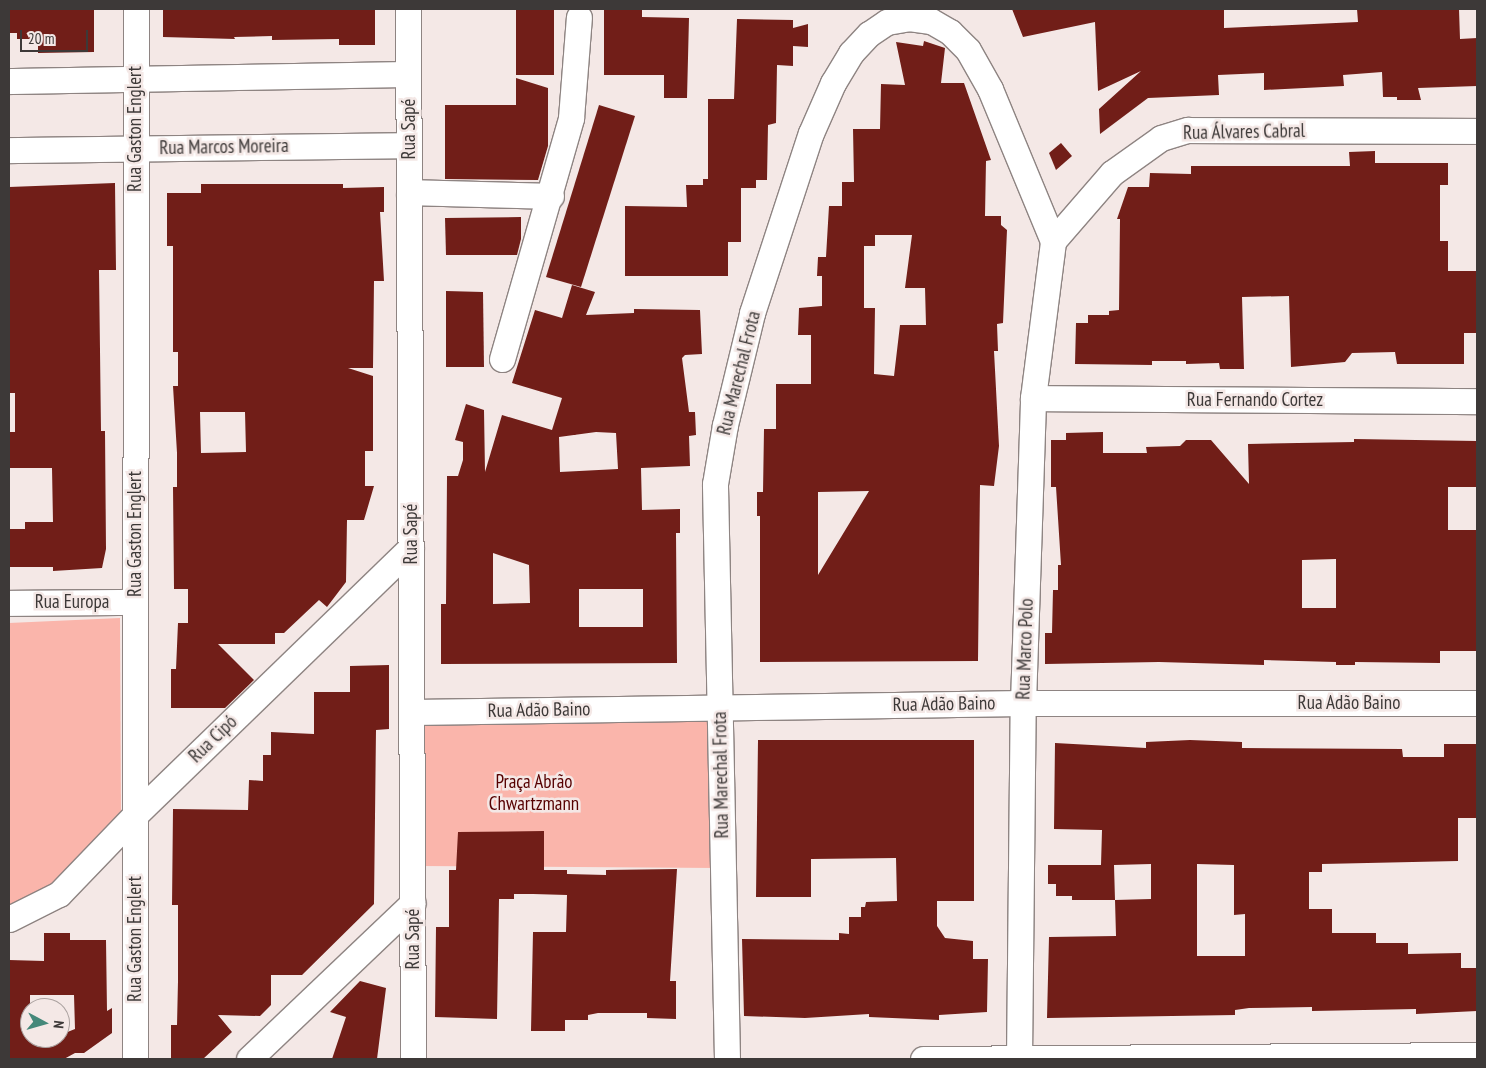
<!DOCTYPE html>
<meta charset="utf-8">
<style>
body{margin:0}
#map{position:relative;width:1486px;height:1068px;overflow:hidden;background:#f4e8e6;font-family:"PT Sans Narrow",sans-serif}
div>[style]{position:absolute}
.green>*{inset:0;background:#fab5ab}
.building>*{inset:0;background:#711e18}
.roads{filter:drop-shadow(1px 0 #8e8482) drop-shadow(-1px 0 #8e8482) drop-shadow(0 1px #8e8482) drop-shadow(0 -1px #8e8482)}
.minor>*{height:25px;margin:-12.5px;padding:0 12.5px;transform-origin:12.5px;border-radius:12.5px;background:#fff}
span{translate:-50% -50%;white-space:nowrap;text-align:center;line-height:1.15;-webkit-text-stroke:5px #f4e8e6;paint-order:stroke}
.street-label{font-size:19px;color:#3d3938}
.park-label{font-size:19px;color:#560000}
.frame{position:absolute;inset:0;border:10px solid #3d3938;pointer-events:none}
.north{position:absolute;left:20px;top:998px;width:50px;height:50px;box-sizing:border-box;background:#f4e8e6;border:1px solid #aba2a0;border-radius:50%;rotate:96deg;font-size:14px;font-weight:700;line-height:20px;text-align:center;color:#3d3938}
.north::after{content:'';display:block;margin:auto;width:18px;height:22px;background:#45887a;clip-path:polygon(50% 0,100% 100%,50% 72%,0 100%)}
.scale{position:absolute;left:20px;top:30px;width:68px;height:22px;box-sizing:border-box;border:2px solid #3d3938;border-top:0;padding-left:6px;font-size:15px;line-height:18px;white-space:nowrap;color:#3d3938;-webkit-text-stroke:4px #f4e8e6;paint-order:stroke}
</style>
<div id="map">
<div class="green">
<i style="clip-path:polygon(120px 618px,121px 812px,57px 887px,9px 911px,9px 623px)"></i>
<i style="clip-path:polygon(417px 716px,713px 722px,717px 868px,417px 866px)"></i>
</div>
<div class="building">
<i style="clip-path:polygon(9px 9px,94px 9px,94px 52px,38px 53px,38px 39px,17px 39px,17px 33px,9px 33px)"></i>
<i style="clip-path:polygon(163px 9px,375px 9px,375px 45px,339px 45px,339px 39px,272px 40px,272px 36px,234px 37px,235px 39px,163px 37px)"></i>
<i style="clip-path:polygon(516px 9px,554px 9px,554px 75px,516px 75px)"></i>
<i style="clip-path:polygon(604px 9px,642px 9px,642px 17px,689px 18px,687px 98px,664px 98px,664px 75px,604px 75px)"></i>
<i style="clip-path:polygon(1012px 9px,1224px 9px,1224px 28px,1358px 22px,1357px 9px,1459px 9px,1460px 39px,1477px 38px,1477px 86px,1418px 88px,1421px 100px,1397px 100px,1397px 97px,1383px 97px,1382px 72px,1343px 75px,1344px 86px,1264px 90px,1264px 73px,1218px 75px,1219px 95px,1148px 98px,1100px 134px,1099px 109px,1141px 71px,1098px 91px,1095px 22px,1023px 37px)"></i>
<i style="clip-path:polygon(737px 19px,793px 20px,793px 28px,808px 24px,808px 47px,793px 46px,793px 66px,777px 65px,776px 123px,768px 125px,767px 180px,756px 180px,756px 188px,741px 188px,741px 242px,728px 242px,728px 276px,625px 276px,625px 206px,687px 207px,686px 185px,703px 185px,703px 179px,708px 179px,708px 99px,734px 99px)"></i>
<i style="clip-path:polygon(evenodd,924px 41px,945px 48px,941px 83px,964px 83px,991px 160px,986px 161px,985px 216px,1001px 216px,1001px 225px,1007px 230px,1003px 323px,997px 324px,998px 351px,994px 351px,999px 446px,994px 486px,980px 485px,978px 661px,760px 662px,760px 516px,757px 516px,757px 492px,763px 492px,764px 429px,776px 429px,776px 384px,811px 384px,811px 335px,798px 335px,799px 308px,822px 306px,822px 276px,817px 276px,818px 257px,826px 257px,829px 206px,842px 206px,842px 182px,854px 182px,853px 129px,880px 129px,881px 84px,905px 85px,896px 42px,923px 46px,924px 41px,875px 235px,912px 235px,905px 288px,925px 288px,926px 325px,900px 325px,894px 376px,874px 374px,875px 308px,864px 308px,864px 246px,875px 246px,875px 235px,924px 41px,869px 491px,818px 575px,818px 492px,869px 491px)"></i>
<i style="clip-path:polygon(516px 78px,548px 88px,548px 146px,538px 180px,445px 179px,445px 105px,516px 105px)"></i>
<i style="clip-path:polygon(599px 105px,635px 116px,581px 287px,546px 277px)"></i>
<i style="clip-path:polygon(1061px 143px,1072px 156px,1056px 170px,1049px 153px)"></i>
<i style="clip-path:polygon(1375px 151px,1375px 163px,1448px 163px,1448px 185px,1440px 185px,1440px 241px,1448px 241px,1448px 271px,1477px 271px,1477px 333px,1464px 333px,1464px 364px,1397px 364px,1395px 352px,1352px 353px,1345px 362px,1291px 367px,1289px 296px,1242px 297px,1244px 369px,1220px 369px,1219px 363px,1186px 364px,1186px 361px,1152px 361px,1152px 365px,1075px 364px,1076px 323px,1088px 323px,1088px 315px,1109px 315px,1109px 311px,1119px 310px,1120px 219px,1117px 219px,1128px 187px,1149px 187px,1150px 173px,1191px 174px,1191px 166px,1350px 166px,1349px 152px)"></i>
<i style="clip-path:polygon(115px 183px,116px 270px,99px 270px,101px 431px,105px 431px,106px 549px,102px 568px,53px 571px,53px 567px,9px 567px,9px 529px,25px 529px,25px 522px,53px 522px,52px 468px,9px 468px,9px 432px,15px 432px,15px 393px,9px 393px,9px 187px)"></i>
<i style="clip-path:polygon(evenodd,201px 184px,343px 184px,343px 188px,384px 187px,384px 212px,380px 212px,384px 281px,374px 281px,373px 368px,348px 368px,373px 376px,373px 451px,365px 451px,365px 486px,374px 486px,364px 520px,347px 520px,346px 582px,327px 607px,319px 600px,284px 633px,275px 633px,275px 644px,218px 644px,254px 680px,225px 708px,171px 708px,171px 669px,176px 669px,178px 623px,188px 623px,188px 589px,174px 589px,173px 487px,177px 487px,177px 453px,173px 386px,178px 386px,178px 352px,173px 352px,173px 246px,167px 246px,167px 193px,201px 193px,201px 184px,200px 412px,245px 412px,246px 452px,201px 453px,200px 412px)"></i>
<i style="clip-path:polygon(521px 217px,521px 239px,517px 255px,446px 255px,445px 218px)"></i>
<i style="clip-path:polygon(evenodd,572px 285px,595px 292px,586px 315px,634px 313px,634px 309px,700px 310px,702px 354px,685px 355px,682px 358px,689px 412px,695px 412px,696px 435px,689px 436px,690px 466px,641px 468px,642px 510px,680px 509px,680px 533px,676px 533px,677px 663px,441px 664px,441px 604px,446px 604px,447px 476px,458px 476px,463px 460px,463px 442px,455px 440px,466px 404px,484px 410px,485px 472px,502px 415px,552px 430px,562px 398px,512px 383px,535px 310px,562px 318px,572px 285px,596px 432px,616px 433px,618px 469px,560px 472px,559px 437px,596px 432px,572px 285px,493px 553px,529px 565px,530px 603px,493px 604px,493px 553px,572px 285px,579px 589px,643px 589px,643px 627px,579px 627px,579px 589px)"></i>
<i style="clip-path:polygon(446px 291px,483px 292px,484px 367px,446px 367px)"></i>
<i style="clip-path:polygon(evenodd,1103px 432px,1103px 453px,1147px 453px,1146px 447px,1180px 446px,1186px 440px,1211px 440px,1249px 484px,1248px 444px,1354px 442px,1354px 439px,1477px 441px,1477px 487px,1448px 487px,1448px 530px,1477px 530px,1477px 651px,1440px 651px,1440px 663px,1355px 662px,1355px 665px,1336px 665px,1336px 662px,1264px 660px,1264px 665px,1159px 662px,1045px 664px,1045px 633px,1052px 633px,1053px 590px,1058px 590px,1058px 565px,1061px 565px,1056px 487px,1051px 487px,1051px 440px,1066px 440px,1066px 433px,1103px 432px,1336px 559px,1336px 608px,1302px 608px,1302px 560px,1336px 559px)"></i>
<i style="clip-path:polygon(389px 665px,389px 729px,376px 730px,374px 904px,302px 975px,271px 975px,271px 1005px,260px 1016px,218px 1015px,232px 1032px,203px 1059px,171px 1059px,171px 1025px,177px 1025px,178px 981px,178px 905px,172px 905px,173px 809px,248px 810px,249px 780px,263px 781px,263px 755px,271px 755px,271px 732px,314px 734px,314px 692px,350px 692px,350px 666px)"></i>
<i style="clip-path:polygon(758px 740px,974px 740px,974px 901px,937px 901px,937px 926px,945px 938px,973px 941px,973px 959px,988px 959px,987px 1012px,939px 1015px,939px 1020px,869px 1017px,869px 1014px,805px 1018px,744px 1016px,742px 939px,839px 940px,839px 933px,849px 934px,849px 917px,861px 917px,861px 907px,865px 907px,866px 902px,897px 901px,896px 858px,811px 859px,811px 897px,756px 897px)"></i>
<i style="clip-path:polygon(evenodd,1190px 740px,1242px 742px,1242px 748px,1402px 749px,1403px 757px,1444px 757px,1444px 744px,1477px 744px,1477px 818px,1458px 818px,1458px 861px,1322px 864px,1322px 872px,1309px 872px,1309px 909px,1332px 909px,1332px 933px,1376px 933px,1376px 943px,1408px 943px,1408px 954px,1461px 953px,1461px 968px,1477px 968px,1477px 1011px,1416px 1014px,1416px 1009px,1312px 1011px,1312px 1007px,1249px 1008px,1235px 1010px,1235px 1015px,1047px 1018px,1049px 937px,1116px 936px,1115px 900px,1151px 899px,1151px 864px,1114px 865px,1115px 900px,1072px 900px,1072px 896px,1056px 896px,1056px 884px,1048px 884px,1048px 865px,1101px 865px,1102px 830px,1054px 829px,1055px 743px,1146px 748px,1146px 742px,1190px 740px,1197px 864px,1234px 865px,1234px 915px,1245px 914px,1245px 956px,1197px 956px,1197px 864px)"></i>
<i style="clip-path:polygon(544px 831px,544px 870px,567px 870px,567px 874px,606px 875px,606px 870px,677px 869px,670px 981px,676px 981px,676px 1019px,647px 1018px,647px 1013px,598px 1013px,588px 1015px,588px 1020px,565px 1020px,565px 1031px,531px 1031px,533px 932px,566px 932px,567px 895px,533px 894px,514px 894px,514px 899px,499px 899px,497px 1019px,435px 1017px,436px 927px,449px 927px,449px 870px,456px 870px,458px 832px)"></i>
<i style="clip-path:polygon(evenodd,44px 933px,70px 933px,70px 940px,106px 940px,107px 1011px,112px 1008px,112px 1033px,84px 1053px,75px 1053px,64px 1059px,9px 1059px,9px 960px,44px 961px,44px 933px,30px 995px,74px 995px,75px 1029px,60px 1035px,60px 1038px,30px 1038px,30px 995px)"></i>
<i style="clip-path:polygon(360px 981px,386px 988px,377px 1059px,332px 1059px,346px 1017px,330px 1012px)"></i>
</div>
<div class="roads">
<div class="minor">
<i style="left:408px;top:9px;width:1050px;rotate:89.73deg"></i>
<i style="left:9px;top:81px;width:399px;rotate:-1deg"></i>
<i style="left:9px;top:150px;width:400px;rotate:-0.7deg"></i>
<i style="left:409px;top:192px;width:142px;rotate:1.6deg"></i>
<i style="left:1053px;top:241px;width:90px;rotate:-49.1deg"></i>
<i style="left:1112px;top:173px;width:60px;rotate:-35.5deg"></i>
<i style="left:1161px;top:138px;width:28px;rotate:-17deg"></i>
<i style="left:1188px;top:130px;width:289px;rotate:0.2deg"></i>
<i style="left:502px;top:359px;width:251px;rotate:-74deg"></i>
<i style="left:571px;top:118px;width:101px;rotate:-85.5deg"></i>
<i style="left:1033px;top:398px;width:444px;rotate:0.4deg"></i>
<i style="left:9px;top:603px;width:126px;rotate:-0.5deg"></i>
<i style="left:412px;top:712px;width:611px;rotate:-0.84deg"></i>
<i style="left:1023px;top:703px;width:454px"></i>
<i style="left:9px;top:919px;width:56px;rotate:-26.6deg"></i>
<i style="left:59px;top:894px;width:110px;rotate:-46.1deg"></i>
<i style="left:135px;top:815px;width:384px;rotate:-44.1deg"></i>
<i style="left:135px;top:1059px;width:1050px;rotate:-89.95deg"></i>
<i style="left:249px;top:1059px;width:226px;rotate:-43.6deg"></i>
<i style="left:727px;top:1059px;width:575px;rotate:-91.2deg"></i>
<i style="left:715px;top:484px;width:60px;rotate:-80.4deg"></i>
<i style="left:725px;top:425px;width:115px;rotate:-76.4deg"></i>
<i style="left:752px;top:313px;width:189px;rotate:-71.9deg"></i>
<i style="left:811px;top:133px;width:55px;rotate:-66.3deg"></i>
<i style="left:833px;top:83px;width:35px;rotate:-59deg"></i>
<i style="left:851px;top:53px;width:26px;rotate:-47deg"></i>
<i style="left:869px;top:34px;width:22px;rotate:-34deg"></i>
<i style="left:887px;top:22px;width:22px;rotate:-10deg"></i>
<i style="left:909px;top:18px;width:22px;rotate:8deg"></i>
<i style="left:931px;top:21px;width:22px;rotate:30deg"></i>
<i style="left:950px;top:32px;width:25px;rotate:45deg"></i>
<i style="left:968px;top:50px;width:45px;rotate:60.6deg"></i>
<i style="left:990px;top:89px;width:165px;rotate:67.5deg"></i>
<i style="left:923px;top:1059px;width:554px;rotate:-0.41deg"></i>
<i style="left:1019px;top:1059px;width:356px;rotate:-89.4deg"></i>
<i style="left:1023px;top:703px;width:305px;rotate:-88.1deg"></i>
<i style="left:1033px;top:398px;width:158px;rotate:-82.7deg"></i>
</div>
</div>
<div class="street-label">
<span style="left:135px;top:129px;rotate:-90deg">Rua Gaston Englert</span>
<span style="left:409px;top:129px;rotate:-90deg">Rua Sapé</span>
<span style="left:1244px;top:132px;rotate:-1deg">Rua Álvares Cabral</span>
<span style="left:224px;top:147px;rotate:-1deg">Rua Marcos Moreira</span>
<span style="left:739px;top:373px;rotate:-76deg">Rua Marechal Frota</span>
<span style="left:1255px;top:400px">Rua Fernando Cortez</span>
<span style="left:135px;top:534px;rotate:-90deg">Rua Gaston Englert</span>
<span style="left:411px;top:534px;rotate:-90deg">Rua Sapé</span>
<span style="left:72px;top:602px">Rua Europa</span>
<span style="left:1025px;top:649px;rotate:-88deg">Rua Marco Polo</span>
<span style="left:1349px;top:703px">Rua Adão Baino</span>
<span style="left:944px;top:704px;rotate:-1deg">Rua Adão Baino</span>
<span style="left:539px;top:710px;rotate:-1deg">Rua Adão Baino</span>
<span style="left:213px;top:739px;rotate:-44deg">Rua Cipó</span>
<span style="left:721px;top:775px;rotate:-91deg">Rua Marechal Frota</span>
<span style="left:135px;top:939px;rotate:-90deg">Rua Gaston Englert</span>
<span style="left:413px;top:939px;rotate:-90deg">Rua Sapé</span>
</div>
<div class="park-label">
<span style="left:534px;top:793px">Praça Abrão<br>Chwartzmann</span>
</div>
<div class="frame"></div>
<div class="north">N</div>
<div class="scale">20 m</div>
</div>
